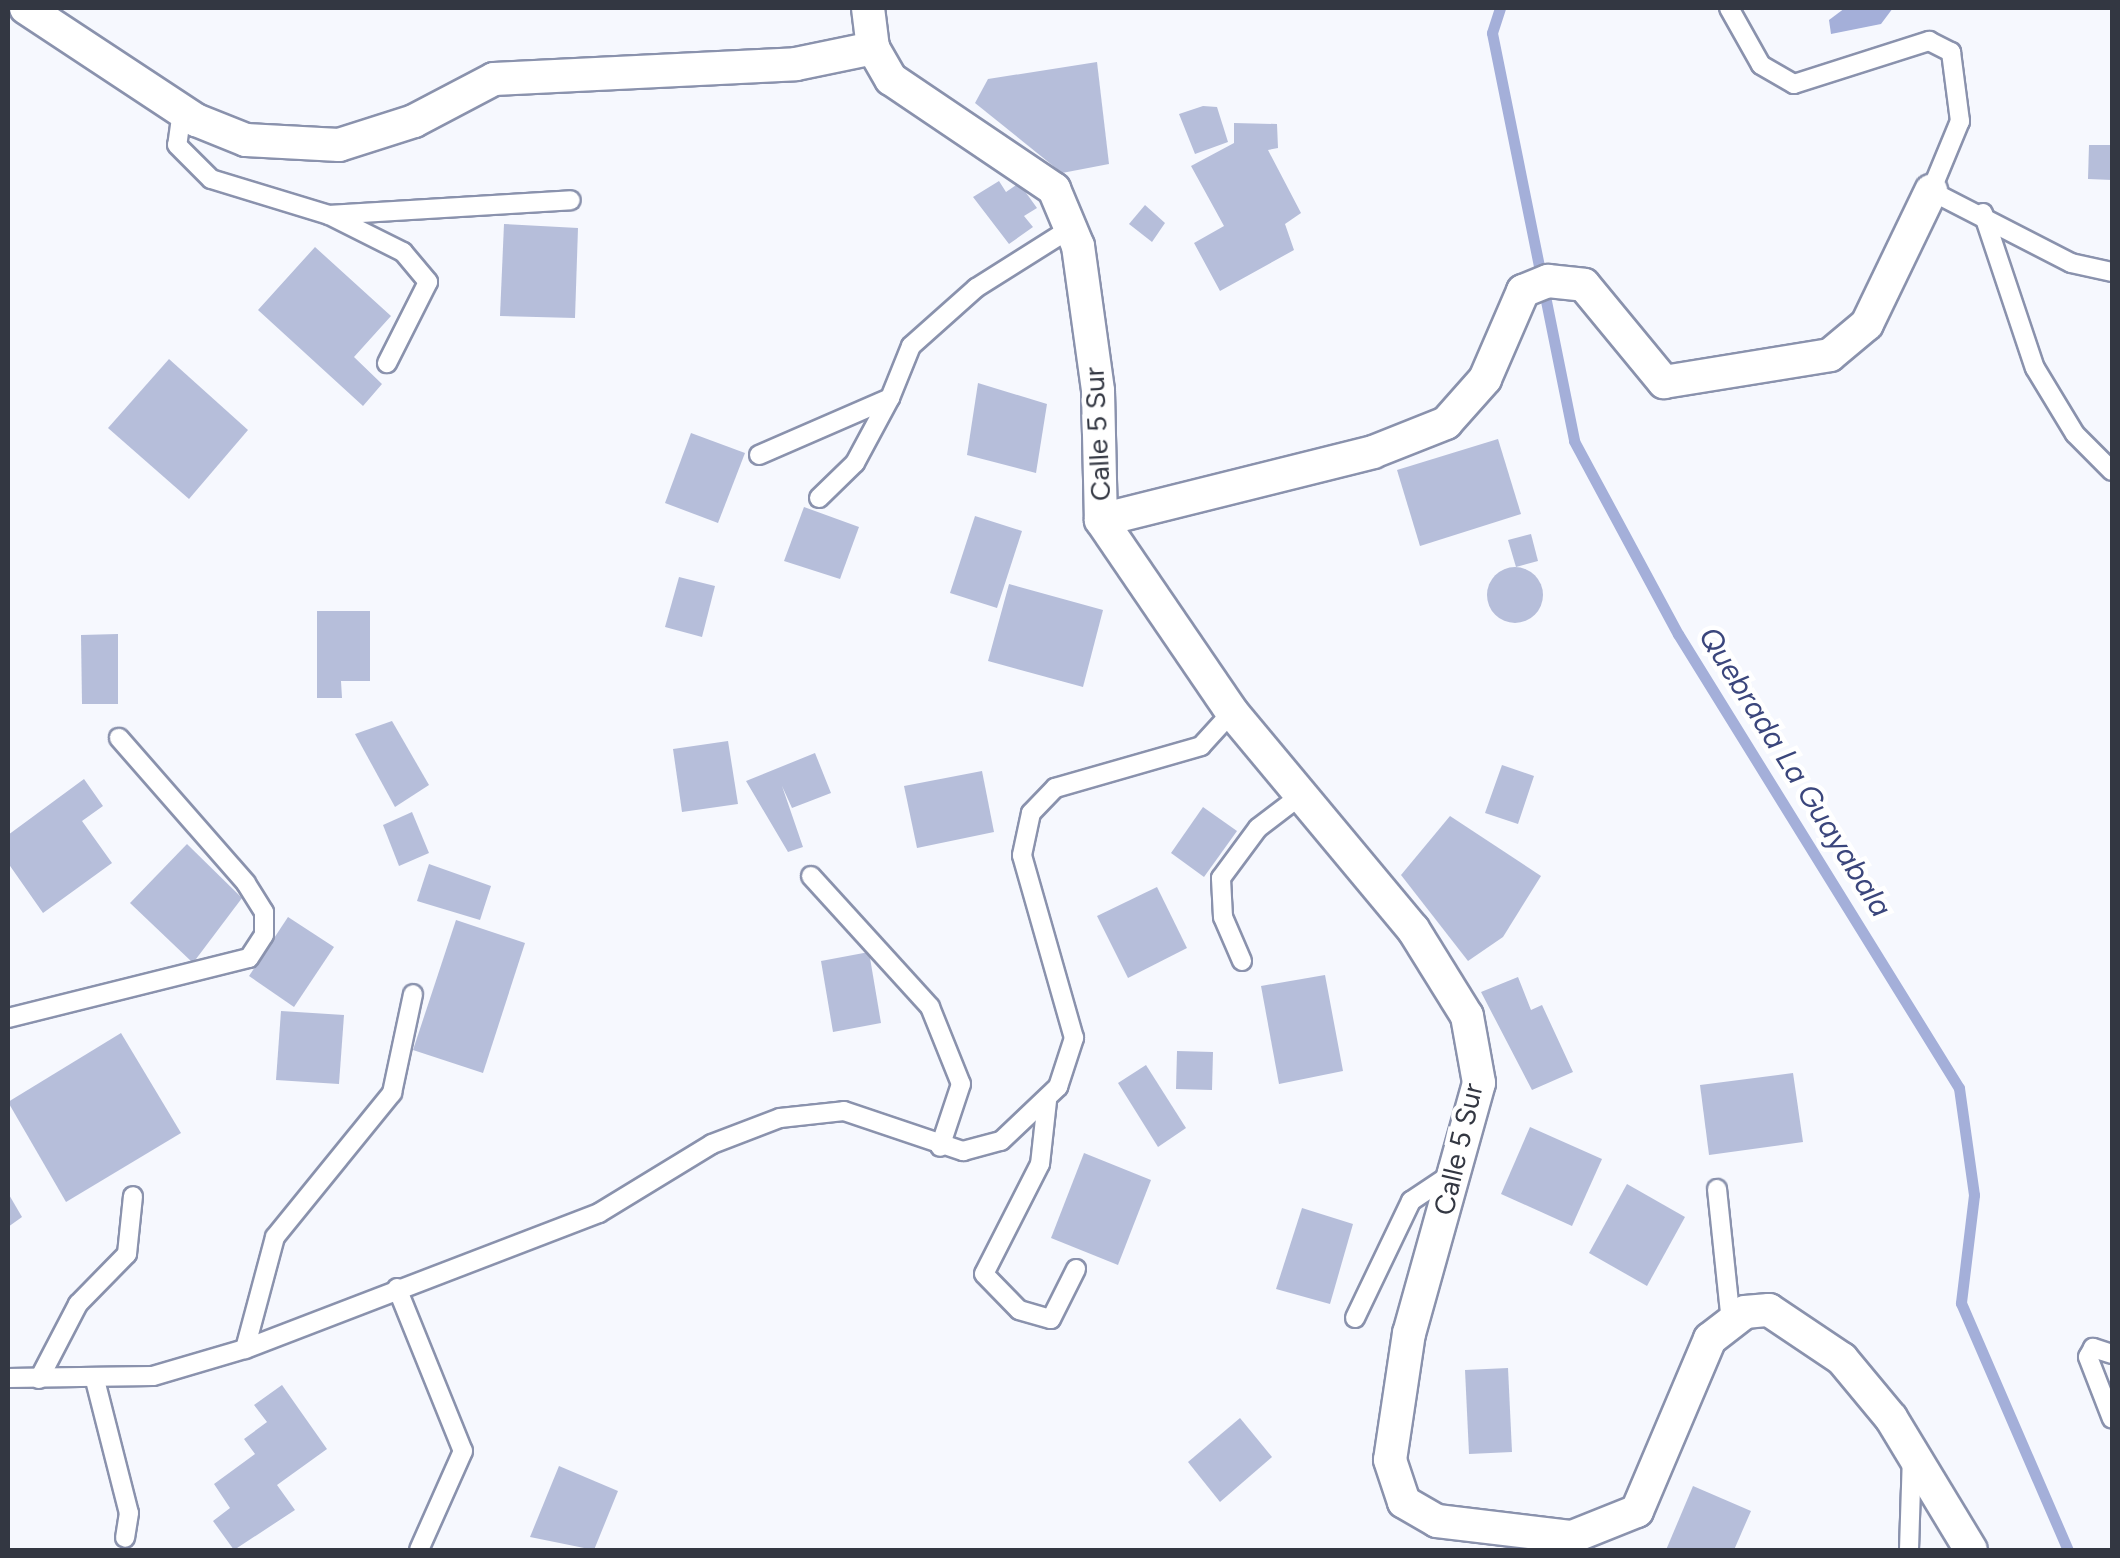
<!DOCTYPE html>
<style>
body{margin:0}
#map{position:relative;width:2120px;height:1558px;overflow:hidden;background:#f6f8fe;font-family:Figtree,sans-serif}
div>[style]{position:absolute}
.water>*{inset:0;background:#a4afd9}
.stream>*{height:11px;margin:-5.5px;padding:0 5.5px;transform-origin:5.5px;border-radius:5.5px;background:#a4afd9}
.building>*{inset:0;background:#b6beda}
.round{border-radius:50%}
.roads{filter:drop-shadow(2px 0 #8a92ad) drop-shadow(-2px 0 #8a92ad) drop-shadow(0 2px #8a92ad) drop-shadow(0 -2px #8a92ad)}
.lane>*{height:18px;margin:-9px;padding:0 9px;transform-origin:9px;border-radius:9px;background:#fff}
.street>*{height:32px;margin:-16px;padding:0 16px;transform-origin:16px;border-radius:16px;background:#fff}
span{translate:-50% -50%;white-space:nowrap;text-align:center;line-height:1.15;-webkit-text-stroke:9px #fff;paint-order:stroke}
.street-label{font-size:28px;color:#333742}
.water-label{font-size:30px;color:#3b467c;font-style:italic}
.frame{position:absolute;inset:0;border:10px solid #333742;pointer-events:none}
</style>
<div id="map">
<div class="water">
<i style="clip-path:polygon(1845px 8px,1893px 8px,1881px 24px,1831px 34px,1829px 20px)"></i>
</div>
<div class="stream">
<i style="left:1500px;top:8px;width:26px;rotate:108deg"></i>
<i style="left:1492px;top:33px;width:416px;rotate:78.6deg"></i>
<i style="left:1574px;top:441px;width:219px;rotate:61.7deg"></i>
<i style="left:1678px;top:634px;width:534px;rotate:58.24deg"></i>
<i style="left:1959px;top:1088px;width:108px;rotate:82deg"></i>
<i style="left:1974px;top:1195px;width:109px;rotate:96.9deg"></i>
<i style="left:1961px;top:1303px;width:269px;rotate:66.6deg"></i>
</div>
<div class="building">
<i style="clip-path:polygon(1097px 62px,1109px 164px,1062px 173px,975px 103px,988px 79px)"></i>
<i style="clip-path:polygon(1203px 106px,1217px 107px,1228px 142px,1195px 154px,1179px 114px)"></i>
<i style="clip-path:polygon(1234px 123px,1277px 124px,1278px 148px,1268px 150px,1301px 213px,1285px 224px,1294px 250px,1220px 291px,1194px 243px,1224px 226px,1191px 166px,1234px 143px)"></i>
<i style="clip-path:polygon(2089px 145px,2112px 145px,2112px 180px,2088px 179px)"></i>
<i style="clip-path:polygon(999px 181px,1006px 192px,1019px 183px,1037px 208px,1024px 216px,1033px 227px,1009px 244px,973px 197px)"></i>
<i style="clip-path:polygon(1145px 205px,1165px 223px,1152px 242px,1129px 224px)"></i>
<i style="clip-path:polygon(504px 224px,578px 228px,575px 318px,500px 316px)"></i>
<i style="clip-path:polygon(315px 247px,391px 316px,354px 357px,382px 384px,363px 406px,258px 310px)"></i>
<i style="clip-path:polygon(169px 359px,248px 430px,189px 499px,108px 428px)"></i>
<i style="clip-path:polygon(978px 383px,1047px 404px,1036px 473px,967px 455px)"></i>
<i style="clip-path:polygon(691px 433px,745px 453px,718px 523px,665px 503px)"></i>
<i style="clip-path:polygon(1498px 439px,1521px 514px,1420px 546px,1397px 470px)"></i>
<i style="clip-path:polygon(804px 507px,859px 527px,840px 579px,784px 561px)"></i>
<i style="clip-path:polygon(975px 516px,1022px 531px,997px 608px,950px 593px)"></i>
<i style="clip-path:polygon(1531px 534px,1538px 561px,1516px 567px,1508px 540px)"></i>
<i class="round" style="left:1487px;top:567px;width:56px;height:56px"></i>
<i style="clip-path:polygon(679px 577px,715px 586px,702px 637px,665px 627px)"></i>
<i style="clip-path:polygon(1009px 584px,1103px 610px,1083px 687px,988px 661px)"></i>
<i style="clip-path:polygon(317px 611px,370px 611px,370px 681px,341px 681px,342px 698px,317px 698px)"></i>
<i style="clip-path:polygon(118px 634px,118px 704px,82px 704px,81px 635px)"></i>
<i style="clip-path:polygon(392px 721px,429px 785px,395px 807px,355px 734px)"></i>
<i style="clip-path:polygon(728px 741px,738px 804px,682px 812px,673px 749px)"></i>
<i style="clip-path:polygon(815px 753px,831px 793px,792px 808px,782px 786px,803px 847px,788px 852px,746px 781px)"></i>
<i style="clip-path:polygon(1502px 765px,1534px 776px,1518px 824px,1485px 813px)"></i>
<i style="clip-path:polygon(982px 771px,994px 832px,917px 848px,904px 786px)"></i>
<i style="clip-path:polygon(84px 779px,103px 806px,82px 821px,112px 863px,43px 913px,8px 863px,8px 835px)"></i>
<i style="clip-path:polygon(1203px 807px,1237px 831px,1204px 877px,1171px 853px)"></i>
<i style="clip-path:polygon(412px 812px,429px 853px,399px 866px,383px 825px)"></i>
<i style="clip-path:polygon(1450px 816px,1541px 876px,1503px 937px,1468px 961px,1401px 875px)"></i>
<i style="clip-path:polygon(187px 844px,242px 898px,193px 963px,130px 903px)"></i>
<i style="clip-path:polygon(429px 864px,491px 886px,480px 920px,417px 901px)"></i>
<i style="clip-path:polygon(1157px 887px,1187px 948px,1128px 978px,1097px 916px)"></i>
<i style="clip-path:polygon(288px 917px,334px 947px,294px 1007px,249px 976px)"></i>
<i style="clip-path:polygon(456px 920px,525px 943px,483px 1073px,413px 1050px)"></i>
<i style="clip-path:polygon(869px 952px,881px 1023px,833px 1032px,821px 961px)"></i>
<i style="clip-path:polygon(1325px 975px,1343px 1071px,1279px 1084px,1261px 986px)"></i>
<i style="clip-path:polygon(1518px 977px,1531px 1010px,1542px 1005px,1573px 1072px,1532px 1090px,1481px 992px)"></i>
<i style="clip-path:polygon(281px 1011px,344px 1015px,339px 1084px,276px 1080px)"></i>
<i style="clip-path:polygon(121px 1033px,181px 1133px,66px 1202px,8px 1102px)"></i>
<i style="clip-path:polygon(1177px 1051px,1213px 1052px,1212px 1090px,1176px 1089px)"></i>
<i style="clip-path:polygon(1146px 1065px,1186px 1128px,1158px 1147px,1118px 1083px)"></i>
<i style="clip-path:polygon(1793px 1073px,1803px 1142px,1709px 1155px,1700px 1085px)"></i>
<i style="clip-path:polygon(1530px 1127px,1602px 1159px,1572px 1226px,1501px 1194px)"></i>
<i style="clip-path:polygon(1084px 1153px,1151px 1180px,1118px 1265px,1051px 1238px)"></i>
<i style="clip-path:polygon(1627px 1184px,1685px 1217px,1647px 1286px,1589px 1253px)"></i>
<i style="clip-path:polygon(8px 1193px,22px 1217px,8px 1227px)"></i>
<i style="clip-path:polygon(1302px 1208px,1353px 1224px,1330px 1304px,1276px 1289px)"></i>
<i style="clip-path:polygon(1508px 1368px,1512px 1452px,1469px 1454px,1465px 1370px)"></i>
<i style="clip-path:polygon(282px 1385px,327px 1449px,277px 1485px,295px 1510px,234px 1550px,213px 1521px,230px 1508px,214px 1484px,255px 1454px,244px 1439px,267px 1422px,254px 1405px)"></i>
<i style="clip-path:polygon(1240px 1418px,1272px 1457px,1220px 1502px,1188px 1462px)"></i>
<i style="clip-path:polygon(559px 1466px,618px 1491px,594px 1550px,530px 1537px)"></i>
<i style="clip-path:polygon(1693px 1486px,1751px 1511px,1734px 1550px,1666px 1550px)"></i>
</div>
<div class="roads">
<div class="lane">
<i style="left:1729px;top:8px;width:65px;rotate:60.7deg"></i>
<i style="left:1761px;top:65px;width:38px;rotate:30deg"></i>
<i style="left:1794px;top:84px;width:142px;rotate:-17.7deg"></i>
<i style="left:1929px;top:41px;width:25px;rotate:27deg"></i>
<i style="left:1951px;top:52px;width:70px;rotate:82.6deg"></i>
<i style="left:1960px;top:121px;width:76px;rotate:112.5deg"></i>
<i style="left:1931px;top:191px;width:157px;rotate:27.2deg"></i>
<i style="left:2071px;top:263px;width:42px;rotate:12.4deg"></i>
<i style="left:182px;top:111px;width:34px;rotate:98deg"></i>
<i style="left:177px;top:145px;width:48px;rotate:45deg"></i>
<i style="left:211px;top:179px;width:123px;rotate:17deg"></i>
<i style="left:329px;top:215px;width:83px;rotate:26.6deg"></i>
<i style="left:403px;top:252px;width:39px;rotate:50deg"></i>
<i style="left:428px;top:282px;width:91px;rotate:116.8deg"></i>
<i style="left:1983px;top:213px;width:163px;rotate:71.5deg"></i>
<i style="left:2035px;top:368px;width:77px;rotate:58.8deg"></i>
<i style="left:2075px;top:434px;width:52px;rotate:45deg"></i>
<i style="left:329px;top:215px;width:242px;rotate:-3.5deg"></i>
<i style="left:759px;top:455px;width:143px;rotate:-23.5deg"></i>
<i style="left:890px;top:398px;width:56px;rotate:-68deg"></i>
<i style="left:911px;top:346px;width:87px;rotate:-41.7deg"></i>
<i style="left:976px;top:288px;width:115px;rotate:-32.2deg"></i>
<i style="left:819px;top:498px;width:50px;rotate:-44.2deg"></i>
<i style="left:855px;top:463px;width:74px;rotate:-61.7deg"></i>
<i style="left:811px;top:876px;width:177px;rotate:47.7deg"></i>
<i style="left:930px;top:1007px;width:83px;rotate:68.1deg"></i>
<i style="left:961px;top:1084px;width:66px;rotate:108.4deg"></i>
<i style="left:1242px;top:961px;width:48px;rotate:-113.4deg"></i>
<i style="left:1223px;top:917px;width:39px;rotate:-93deg"></i>
<i style="left:1221px;top:878px;width:62px;rotate:-53.5deg"></i>
<i style="left:1258px;top:828px;width:53px;rotate:-37.3deg"></i>
<i style="left:8px;top:1018px;width:248px;rotate:-14deg"></i>
<i style="left:249px;top:958px;width:27px;rotate:-57deg"></i>
<i style="left:264px;top:935px;width:23px;rotate:-90deg"></i>
<i style="left:264px;top:912px;width:34px;rotate:-122deg"></i>
<i style="left:246px;top:883px;width:193px;rotate:-131.2deg"></i>
<i style="left:1047px;top:1101px;width:63px;rotate:96.3deg"></i>
<i style="left:1040px;top:1164px;width:123px;rotate:117deg"></i>
<i style="left:984px;top:1274px;width:50px;rotate:45.8deg"></i>
<i style="left:1019px;top:1310px;width:33px;rotate:16deg"></i>
<i style="left:1051px;top:1319px;width:56px;rotate:-63.4deg"></i>
<i style="left:1717px;top:1189px;width:134px;rotate:84deg"></i>
<i style="left:397px;top:1288px;width:176px;rotate:68deg"></i>
<i style="left:463px;top:1451px;width:108px;rotate:114deg"></i>
<i style="left:1355px;top:1318px;width:130px;rotate:-64.4deg"></i>
<i style="left:1411px;top:1201px;width:50px;rotate:-33.7deg"></i>
<i style="left:245px;top:1349px;width:116px;rotate:-75deg"></i>
<i style="left:275px;top:1237px;width:186px;rotate:-50.9deg"></i>
<i style="left:392px;top:1093px;width:101px;rotate:-78deg"></i>
<i style="left:2112px;top:1354px;width:20px;rotate:-162deg"></i>
<i style="left:2093px;top:1348px;width:10px;rotate:119deg"></i>
<i style="left:2088px;top:1357px;width:66px;rotate:68.8deg"></i>
<i style="left:8px;top:1378px;width:145px;rotate:-0.8deg"></i>
<i style="left:153px;top:1376px;width:96px;rotate:-16.4deg"></i>
<i style="left:245px;top:1349px;width:379px;rotate:-21deg"></i>
<i style="left:599px;top:1213px;width:132px;rotate:-31.4deg"></i>
<i style="left:712px;top:1144px;width:73px;rotate:-20.9deg"></i>
<i style="left:780px;top:1118px;width:64px;rotate:-6.2deg"></i>
<i style="left:844px;top:1111px;width:126px;rotate:18.6deg"></i>
<i style="left:963px;top:1151px;width:39px;rotate:-15deg"></i>
<i style="left:1001px;top:1141px;width:79px;rotate:-43.5deg"></i>
<i style="left:1058px;top:1087px;width:52px;rotate:-71.9deg"></i>
<i style="left:1074px;top:1038px;width:190px;rotate:-105.9deg"></i>
<i style="left:1022px;top:855px;width:43px;rotate:-77.9deg"></i>
<i style="left:1031px;top:813px;width:35px;rotate:-46deg"></i>
<i style="left:1055px;top:788px;width:152px;rotate:-16deg"></i>
<i style="left:1201px;top:746px;width:46px;rotate:-47.6deg"></i>
<i style="left:39px;top:1379px;width:85px;rotate:-62.5deg"></i>
<i style="left:78px;top:1304px;width:70px;rotate:-45.6deg"></i>
<i style="left:127px;top:1254px;width:58px;rotate:-84.1deg"></i>
<i style="left:95px;top:1380px;width:137px;rotate:75.7deg"></i>
<i style="left:129px;top:1513px;width:25px;rotate:99deg"></i>
<i style="left:1909px;top:1550px;width:93px;rotate:-88.2deg"></i>
</div>
<div class="street">
<i style="left:26px;top:8px;width:204px;rotate:33.4deg"></i>
<i style="left:196px;top:120px;width:54px;rotate:21.8deg"></i>
<i style="left:246px;top:140px;width:93px;rotate:3.1deg"></i>
<i style="left:339px;top:145px;width:79px;rotate:-17.7deg"></i>
<i style="left:414px;top:121px;width:90px;rotate:-27.7deg"></i>
<i style="left:494px;top:79px;width:302px;rotate:-2.8deg"></i>
<i style="left:796px;top:64px;width:79px;rotate:-11.7deg"></i>
<i style="left:868px;top:8px;width:40px;rotate:82.9deg"></i>
<i style="left:873px;top:48px;width:36px;rotate:60deg"></i>
<i style="left:891px;top:79px;width:197px;rotate:34deg"></i>
<i style="left:1054px;top:189px;width:62px;rotate:67.2deg"></i>
<i style="left:1078px;top:246px;width:146px;rotate:82.1deg"></i>
<i style="left:1098px;top:391px;width:129px;rotate:88.7deg"></i>
<i style="left:1101px;top:520px;width:232px;rotate:55.7deg"></i>
<i style="left:1232px;top:712px;width:283px;rotate:50.2deg"></i>
<i style="left:1413px;top:929px;width:102px;rotate:58.2deg"></i>
<i style="left:1467px;top:1016px;width:68px;rotate:79.8deg"></i>
<i style="left:1479px;top:1083px;width:260px;rotate:105.6deg"></i>
<i style="left:1409px;top:1333px;width:128px;rotate:98.5deg"></i>
<i style="left:1390px;top:1460px;width:44px;rotate:71.6deg"></i>
<i style="left:1404px;top:1502px;width:38px;rotate:30deg"></i>
<i style="left:1437px;top:1521px;width:136px;rotate:6.8deg"></i>
<i style="left:1572px;top:1537px;width:70px;rotate:-21.8deg"></i>
<i style="left:1637px;top:1511px;width:187px;rotate:-67deg"></i>
<i style="left:1710px;top:1339px;width:44px;rotate:-37.6deg"></i>
<i style="left:1745px;top:1312px;width:24px;rotate:-5deg"></i>
<i style="left:1769px;top:1310px;width:88px;rotate:33.9deg"></i>
<i style="left:1842px;top:1359px;width:77px;rotate:50.3deg"></i>
<i style="left:1891px;top:1418px;width:154px;rotate:58.8deg"></i>
<i style="left:1101px;top:520px;width:280px;rotate:-14deg"></i>
<i style="left:1373px;top:452px;width:79px;rotate:-21.7deg"></i>
<i style="left:1446px;top:423px;width:59px;rotate:-48.4deg"></i>
<i style="left:1485px;top:379px;width:96px;rotate:-66.6deg"></i>
<i style="left:1523px;top:291px;width:27px;rotate:-22deg"></i>
<i style="left:1548px;top:281px;width:36px;rotate:6deg"></i>
<i style="left:1584px;top:285px;width:126px;rotate:50.5deg"></i>
<i style="left:1664px;top:382px;width:168px;rotate:-9.2deg"></i>
<i style="left:1830px;top:355px;width:48px;rotate:-40deg"></i>
<i style="left:1867px;top:324px;width:148px;rotate:-64.3deg"></i>
</div>
</div>
<div class="street-label">
<span style="left:1097px;top:434px;rotate:-93deg">Calle 5 Sur</span>
<span style="left:1458px;top:1149px;rotate:-77deg">Calle 5 Sur</span>
</div>
<div class="water-label">
<span style="left:1795px;top:772px;rotate:58deg">Quebrada La Guayabala</span>
</div>
<div class="frame"></div>
</div>
